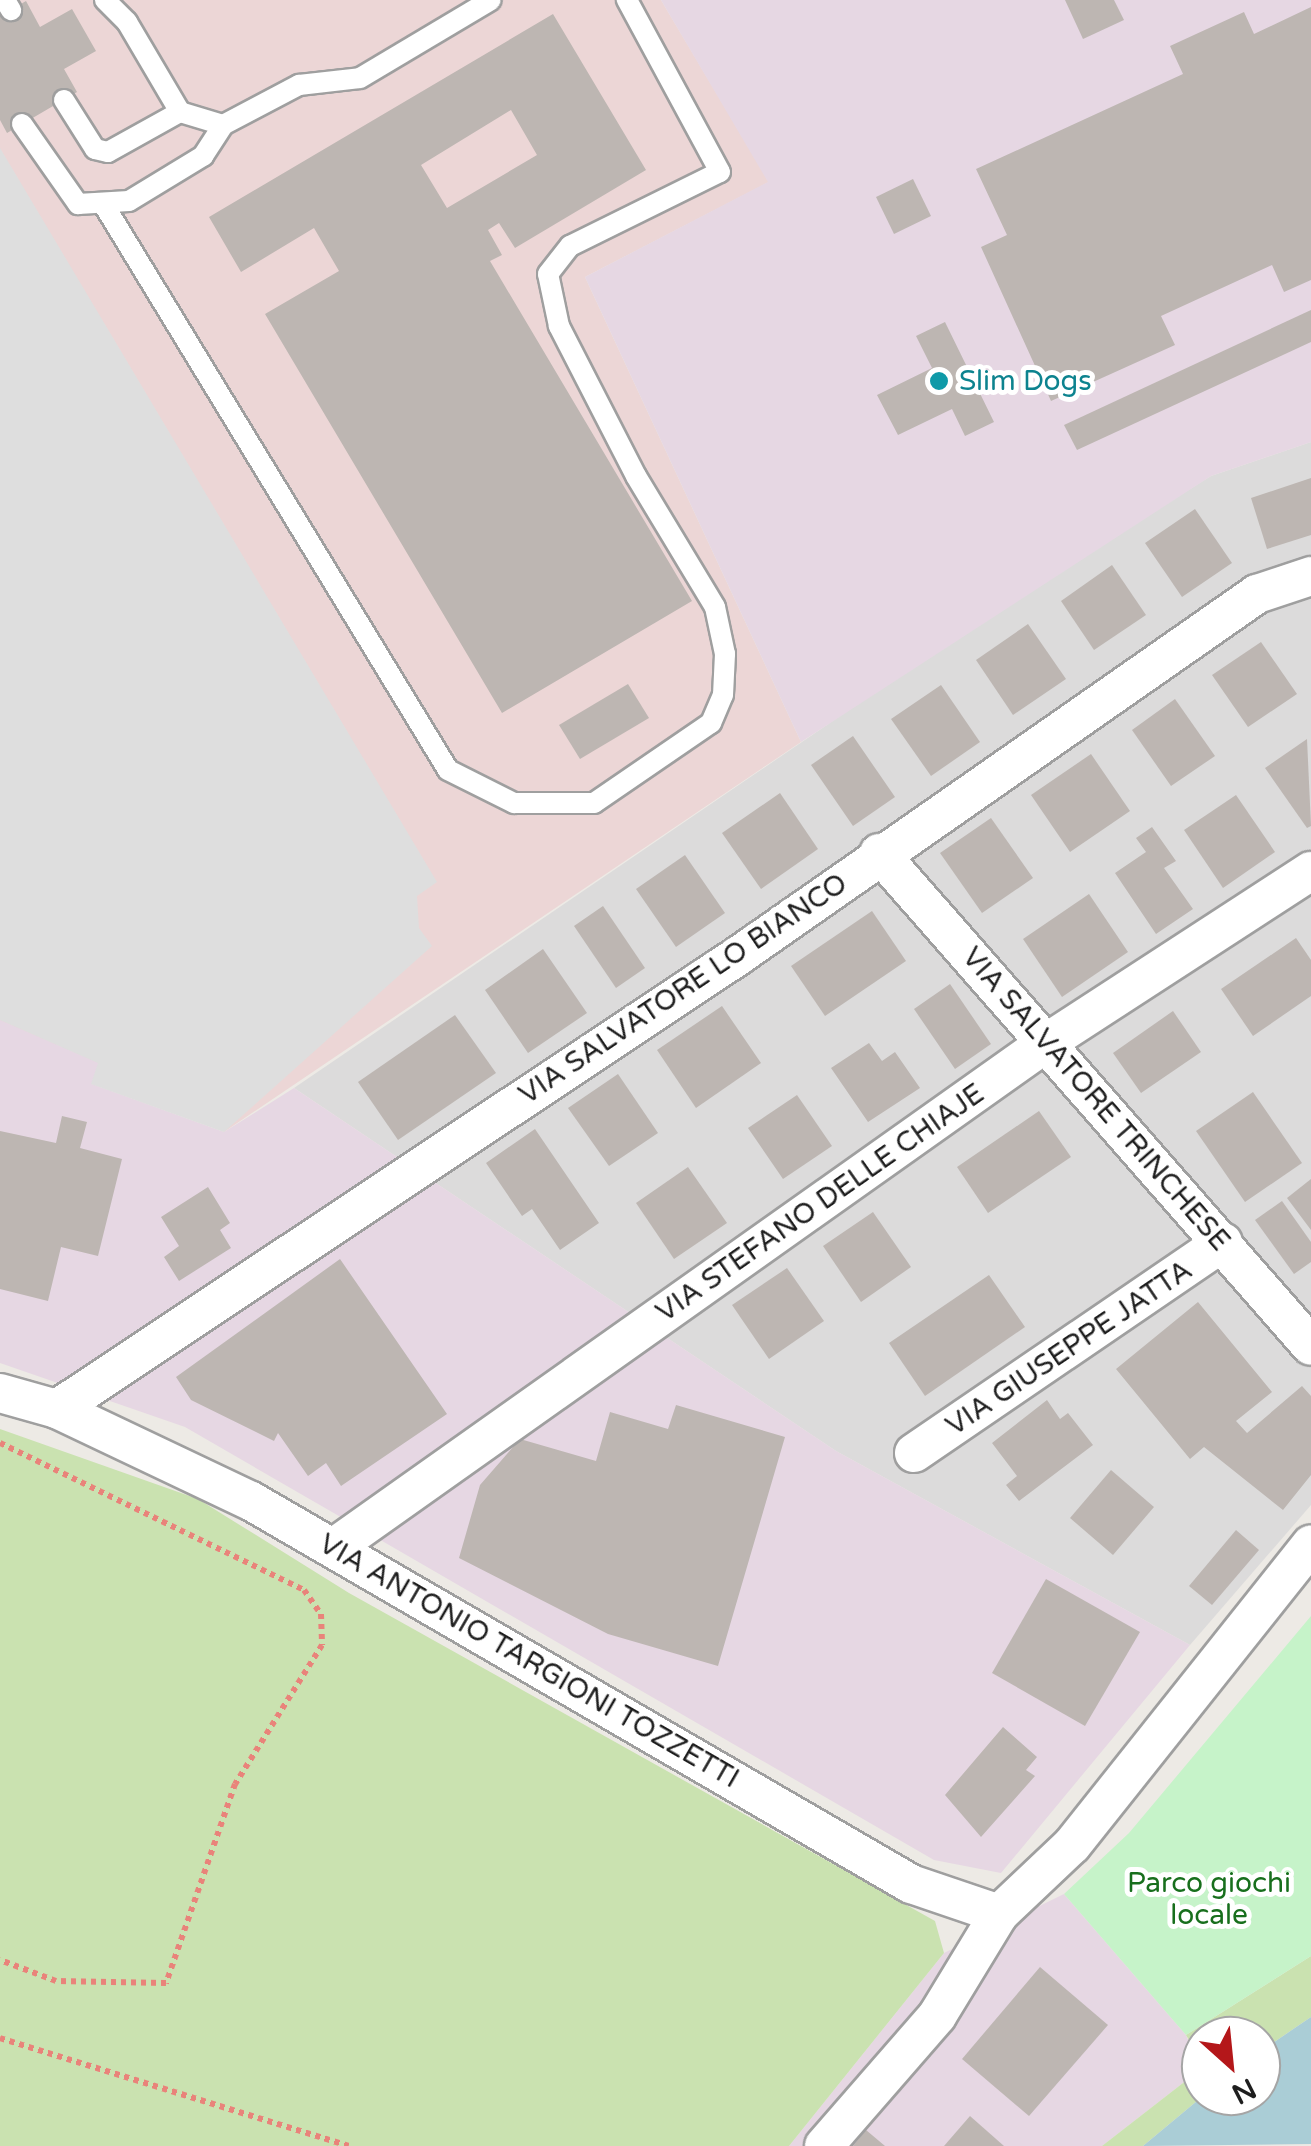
<!DOCTYPE html>
<style>
body{margin:0}
#map{position:relative;width:1311px;height:2146px;overflow:hidden;background:#edeae5;font-family:"Varela Round",sans-serif}
div>[style]{position:absolute}
.residential>*{inset:0;background:#dcdbdb}
.commercial>*{inset:0;background:#ecd6d6}
.industrial>*{inset:0;background:#e6d7e3}
.grass>*{inset:0;background:#cae2b0}
.park>*{inset:0;background:#c6f3c9}
.parking>*{inset:0;background:#dedede}
.water>*{inset:0;background:#aacdd6}
.building>*{inset:0;background:#bdb6b2}
.path>*{height:6px;margin-top:-3px;transform-origin:0;background:repeating-linear-gradient(90deg,#e9837a 0 5px,transparent 0 10px)}
.roads{filter:drop-shadow(2px 0 #9f9f9f) drop-shadow(-2px 0 #9f9f9f) drop-shadow(0 2px #9f9f9f) drop-shadow(0 -2px #9f9f9f)}
.lane>*{height:20px;margin:-10px;padding:0 10px;transform-origin:10px;border-radius:10px;background:#fff}
.street>*{height:38px;margin:-19px;padding:0 19px;transform-origin:19px;border-radius:19px;background:#fff}
.dots>*{width:28px;height:28px;translate:-50% -50%;box-sizing:border-box;border:5px solid #fff;border-radius:50%}
span{translate:-50% -50%;white-space:nowrap;text-align:center;line-height:1.15;-webkit-text-stroke:10px #fff;paint-order:stroke}
.culture-label{font-size:28px;color:#0d838f}
.left{translate:0 -50%;text-align:left}
.street-label{font-size:28px;color:#1e1e1e}
.park-label{font-size:28px;color:#186f1d}
.north{position:absolute;left:1181px;top:2016px;width:100px;height:100px;box-sizing:border-box;background:#fff;border:2px solid #a5a5a5;border-radius:50%;rotate:153deg;font-size:28px;font-weight:700;line-height:40px;text-align:center;color:#1e1e1e}
.north::after{content:'';display:block;margin:auto;width:35px;height:45px;background:#b4171a;clip-path:polygon(50% 0,100% 100%,50% 72%,0 100%)}
</style>
<div id="map">
<div class="residential">
<i style="clip-path:polygon(1311px 442px,1311px 1505px,1190px 1645px,836px 1451px,294px 1088px,1003px 605px,1211px 476px)"></i>
</div>
<div class="commercial">
<i style="clip-path:polygon(8px 0,661px 0,769px 182px,585px 277px,801px 742px,224px 1132px,0 1023px,0 5px)"></i>
</div>
<div class="industrial">
<i style="clip-path:polygon(661px 0,1311px 0,1311px 442px,1211px 476px,801px 742px,585px 277px,768px 182px)"></i>
<i style="clip-path:polygon(0 1020px,99px 1063px,92px 1084px,224px 1132px,294px 1088px,836px 1451px,1190px 1645px,1001px 1873px,934px 1860px,185px 1427px,0 1363px)"></i>
<i style="clip-path:polygon(1064px 1894px,1186px 2035px,1201px 2069px,1102px 2146px,789px 2146px,944px 1953px)"></i>
</div>
<div class="grass">
<i style="clip-path:polygon(0 1429px,198px 1499px,349px 1593px,935px 1921px,944px 1953px,789px 2146px,0 2146px)"></i>
<i style="clip-path:polygon(1311px 1956px,1311px 2017px,1261px 2051px,1261px 2036px,1201px 2036px,1201px 2061px,1186px 2035px)"></i>
<i style="clip-path:polygon(1201px 2069px,1203px 2096px,1143px 2146px,1102px 2146px)"></i>
</div>
<div class="park">
<i style="clip-path:polygon(1311px 1616px,1311px 1956px,1186px 2035px,1064px 1894px,1129px 1833px)"></i>
</div>
<div class="parking">
<i style="clip-path:polygon(0 148px,437px 882px,417px 896px,419px 928px,432px 946px,224px 1132px,91px 1084px,98px 1063px,0 1020px)"></i>
</div>
<div class="water">
<i style="clip-path:polygon(1311px 2017px,1311px 2144px,1143px 2146px,1203px 2096px,1261px 2096px,1261px 2051px)"></i>
</div>
<div class="building">
<i style="clip-path:polygon(1065px 0,1114px 0,1124px 20px,1083px 39px)"></i>
<i style="clip-path:polygon(26px 1px,40px 27px,72px 9px,96px 51px,64px 69px,77px 92px,7px 133px,0 120px,0 16px)"></i>
<i style="clip-path:polygon(1311px 7px,1311px 280px,1284px 292px,1272px 265px,1161px 316px,1175px 345px,1051px 401px,981px 247px,1007px 235px,976px 169px,1183px 74px,1170px 46px,1244px 12px,1254px 34px)"></i>
<i style="clip-path:polygon(evenodd,553px 14px,646px 170px,515px 248px,499px 223px,488px 230px,502px 255px,490px 261px,692px 601px,502px 713px,265px 314px,339px 271px,314px 228px,241px 272px,209px 217px,553px 14px,511px 110px,537px 155px,447px 208px,421px 165px,511px 110px)"></i>
<i style="clip-path:polygon(913px 179px,931px 216px,894px 234px,876px 197px)"></i>
<i style="clip-path:polygon(1311px 310px,1311px 342px,1077px 450px,1064px 425px)"></i>
<i style="clip-path:polygon(945px 322px,994px 422px,965px 436px,952px 409px,898px 435px,877px 395px,932px 368px,916px 336px)"></i>
<i style="clip-path:polygon(1311px 478px,1311px 535px,1267px 549px,1251px 498px)"></i>
<i style="clip-path:polygon(1195px 509px,1232px 563px,1182px 597px,1145px 543px)"></i>
<i style="clip-path:polygon(1112px 565px,1146px 615px,1094px 650px,1061px 601px)"></i>
<i style="clip-path:polygon(1028px 624px,1066px 679px,1013px 715px,976px 660px)"></i>
<i style="clip-path:polygon(1261px 642px,1297px 694px,1248px 727px,1212px 675px)"></i>
<i style="clip-path:polygon(628px 684px,649px 718px,580px 759px,559px 725px)"></i>
<i style="clip-path:polygon(941px 685px,980px 742px,931px 776px,891px 719px)"></i>
<i style="clip-path:polygon(1175px 699px,1215px 756px,1171px 786px,1132px 730px)"></i>
<i style="clip-path:polygon(853px 736px,895px 797px,853px 826px,811px 765px)"></i>
<i style="clip-path:polygon(1307px 739px,1311px 826px,1307px 828px,1265px 768px)"></i>
<i style="clip-path:polygon(1091px 754px,1130px 811px,1070px 852px,1031px 795px)"></i>
<i style="clip-path:polygon(780px 793px,818px 849px,761px 889px,722px 833px)"></i>
<i style="clip-path:polygon(1236px 795px,1275px 852px,1223px 888px,1184px 830px)"></i>
<i style="clip-path:polygon(991px 818px,1033px 878px,982px 913px,940px 853px)"></i>
<i style="clip-path:polygon(1152px 827px,1176px 861px,1164px 868px,1193px 909px,1156px 934px,1115px 873px,1146px 852px,1136px 838px)"></i>
<i style="clip-path:polygon(685px 855px,725px 913px,676px 947px,636px 889px)"></i>
<i style="clip-path:polygon(1089px 894px,1128px 952px,1062px 997px,1023px 939px)"></i>
<i style="clip-path:polygon(603px 906px,645px 968px,616px 988px,574px 926px)"></i>
<i style="clip-path:polygon(872px 911px,906px 961px,825px 1016px,791px 966px)"></i>
<i style="clip-path:polygon(1296px 938px,1311px 960px,1311px 996px,1253px 1036px,1221px 989px)"></i>
<i style="clip-path:polygon(543px 949px,587px 1013px,528px 1053px,485px 990px)"></i>
<i style="clip-path:polygon(950px 984px,991px 1044px,955px 1069px,914px 1009px)"></i>
<i style="clip-path:polygon(722px 1006px,761px 1063px,696px 1108px,657px 1050px)"></i>
<i style="clip-path:polygon(1173px 1011px,1201px 1052px,1141px 1093px,1113px 1053px)"></i>
<i style="clip-path:polygon(455px 1015px,496px 1073px,398px 1140px,358px 1082px)"></i>
<i style="clip-path:polygon(869px 1043px,882px 1061px,895px 1052px,920px 1088px,868px 1122px,831px 1068px)"></i>
<i style="clip-path:polygon(618px 1074px,658px 1133px,609px 1166px,568px 1108px)"></i>
<i style="clip-path:polygon(1253px 1092px,1302px 1163px,1245px 1202px,1196px 1131px)"></i>
<i style="clip-path:polygon(797px 1095px,832px 1146px,783px 1179px,748px 1128px)"></i>
<i style="clip-path:polygon(1039px 1111px,1071px 1157px,988px 1213px,957px 1167px)"></i>
<i style="clip-path:polygon(62px 1116px,87px 1122px,80px 1148px,122px 1159px,98px 1256px,61px 1247px,48px 1301px,0 1289px,0 1131px,56px 1143px)"></i>
<i style="clip-path:polygon(535px 1129px,599px 1223px,560px 1250px,532px 1209px,522px 1216px,486px 1163px)"></i>
<i style="clip-path:polygon(688px 1167px,727px 1223px,674px 1259px,636px 1203px)"></i>
<i style="clip-path:polygon(1311px 1179px,1311px 1230px,1287px 1198px)"></i>
<i style="clip-path:polygon(208px 1187px,230px 1223px,220px 1230px,231px 1248px,179px 1281px,164px 1257px,179px 1246px,161px 1217px)"></i>
<i style="clip-path:polygon(1282px 1201px,1311px 1242px,1311px 1262px,1294px 1274px,1255px 1220px)"></i>
<i style="clip-path:polygon(873px 1212px,911px 1267px,861px 1302px,823px 1246px)"></i>
<i style="clip-path:polygon(340px 1259px,447px 1414px,341px 1486px,326px 1463px,308px 1476px,278px 1433px,274px 1441px,191px 1400px,176px 1377px)"></i>
<i style="clip-path:polygon(787px 1268px,824px 1321px,769px 1359px,732px 1305px)"></i>
<i style="clip-path:polygon(989px 1275px,1025px 1327px,925px 1396px,889px 1343px)"></i>
<i style="clip-path:polygon(1198px 1302px,1272px 1392px,1236px 1421px,1247px 1433px,1302px 1386px,1311px 1396px,1311px 1475px,1283px 1510px,1204px 1447px,1190px 1459px,1116px 1369px)"></i>
<i style="clip-path:polygon(1047px 1400px,1060px 1419px,1068px 1413px,1093px 1445px,1019px 1501px,1006px 1485px,1017px 1476px,992px 1443px)"></i>
<i style="clip-path:polygon(676px 1405px,785px 1437px,718px 1666px,608px 1634px,459px 1558px,480px 1485px,520px 1439px,596px 1461px,610px 1412px,668px 1429px)"></i>
<i style="clip-path:polygon(1111px 1470px,1154px 1507px,1113px 1555px,1070px 1518px)"></i>
<i style="clip-path:polygon(1236px 1530px,1259px 1550px,1212px 1605px,1189px 1586px)"></i>
<i style="clip-path:polygon(1046px 1579px,1140px 1632px,1085px 1726px,992px 1673px)"></i>
<i style="clip-path:polygon(1003px 1727px,1037px 1757px,1026px 1770px,1035px 1776px,981px 1837px,945px 1795px)"></i>
<i style="clip-path:polygon(1040px 1967px,1108px 2025px,1029px 2116px,962px 2059px)"></i>
<i style="clip-path:polygon(970px 2116px,1004px 2146px,944px 2146px)"></i>
<i style="clip-path:polygon(866px 2130px,885px 2146px,853px 2146px)"></i>
</div>
<div class="path">
<i style="left:0;top:1443px;width:338px;rotate:25.8deg"></i>
<i style="left:304px;top:1590px;width:29px;rotate:55deg"></i>
<i style="left:321px;top:1614px;width:31px;rotate:88deg"></i>
<i style="left:322px;top:1645px;width:164px;rotate:122deg"></i>
<i style="left:235px;top:1784px;width:211px;rotate:109.1deg"></i>
<i style="left:166px;top:1983px;width:110px;rotate:-179deg"></i>
<i style="left:56px;top:1981px;width:60px;rotate:-159.4deg"></i>
<i style="left:0;top:2038px;width:365px;rotate:17.2deg"></i>
</div>
<div class="roads">
<div class="lane">
<i style="left:5px;top:0;width:12px;rotate:59deg"></i>
<i style="left:105px;top:0;width:31px;rotate:45deg"></i>
<i style="left:127px;top:22px;width:104px;rotate:59.5deg"></i>
<i style="left:64px;top:100px;width:58px;rotate:57.7deg"></i>
<i style="left:95px;top:149px;width:13px;rotate:13deg"></i>
<i style="left:108px;top:152px;width:82px;rotate:-29.1deg"></i>
<i style="left:180px;top:112px;width:45px;rotate:16.8deg"></i>
<i style="left:22px;top:124px;width:98px;rotate:55deg"></i>
<i style="left:78px;top:204px;width:51px;rotate:-3.4deg"></i>
<i style="left:129px;top:201px;width:87px;rotate:-31.3deg"></i>
<i style="left:203px;top:156px;width:37px;rotate:-57deg"></i>
<i style="left:223px;top:125px;width:86px;rotate:-27.8deg"></i>
<i style="left:299px;top:85px;width:61px;rotate:-6.5deg"></i>
<i style="left:360px;top:78px;width:152px;rotate:-30.8deg"></i>
<i style="left:104px;top:205px;width:661px;rotate:58.66deg"></i>
<i style="left:448px;top:770px;width:74px;rotate:26.6deg"></i>
<i style="left:514px;top:803px;width:80px"></i>
<i style="left:594px;top:803px;width:142px;rotate:-34.4deg"></i>
<i style="left:711px;top:723px;width:30px;rotate:-67deg"></i>
<i style="left:723px;top:695px;width:41px;rotate:-87.2deg"></i>
<i style="left:725px;top:654px;width:48px;rotate:-102deg"></i>
<i style="left:715px;top:607px;width:153px;rotate:-121.1deg"></i>
<i style="left:636px;top:476px;width:169px;rotate:-117.2deg"></i>
<i style="left:559px;top:326px;width:53px;rotate:-101.9deg"></i>
<i style="left:548px;top:274px;width:36px;rotate:-52deg"></i>
<i style="left:570px;top:246px;width:167px;rotate:-26.3deg"></i>
<i style="left:720px;top:172px;width:196px;rotate:-118.4deg"></i>
</div>
<div class="street">
<i style="left:879px;top:853px;width:655px;rotate:48.77deg"></i>
<i style="left:0;top:1393px;width:59px;rotate:15.7deg"></i>
<i style="left:57px;top:1409px;width:215px;rotate:25.4deg"></i>
<i style="left:251px;top:1501px;width:763px;rotate:30.13deg"></i>
<i style="left:911px;top:1884px;width:93px;rotate:18.8deg"></i>
<i style="left:57px;top:1409px;width:818px;rotate:-33.63deg"></i>
<i style="left:738px;top:956px;width:633px;rotate:-34.9deg"></i>
<i style="left:1257px;top:594px;width:57px;rotate:-18.4deg"></i>
<i style="left:914px;top:1453px;width:374px;rotate:-34.3deg"></i>
<i style="left:336px;top:1546px;width:870px;rotate:-35.32deg"></i>
<i style="left:1046px;top:1043px;width:316px;rotate:-33deg"></i>
<i style="left:824px;top:2146px;width:172px;rotate:-49deg"></i>
<i style="left:937px;top:2016px;width:119px;rotate:-58.7deg"></i>
<i style="left:999px;top:1914px;width:100px;rotate:-43.4deg"></i>
<i style="left:1072px;top:1845px;width:384px;rotate:-51.5deg"></i>
</div>
</div>
<div class="dots">
<i style="left:939px;top:381px;background:#0f9aa8"></i>
</div>
<div class="culture-label">
<span class="left" style="left:959px;top:381px">Slim Dogs</span>
</div>
<div class="street-label">
<span style="left:683px;top:989px;rotate:-34deg">VIA SALVATORE LO BIANCO</span>
<span style="left:1096px;top:1099px;rotate:49deg">VIA SALVATORE TRINCHESE</span>
<span style="left:820px;top:1203px;rotate:-35deg">VIA STEFANO DELLE CHIAJE</span>
<span style="left:1069px;top:1348px;rotate:-34deg">VIA GIUSEPPE JATTA</span>
<span style="left:529px;top:1661px;rotate:30deg">VIA ANTONIO TARGIONI TOZZETTI</span>
</div>
<div class="park-label">
<span style="left:1209px;top:1899px">Parco giochi<br>locale</span>
</div>
<div class="north">N</div>
</div>
